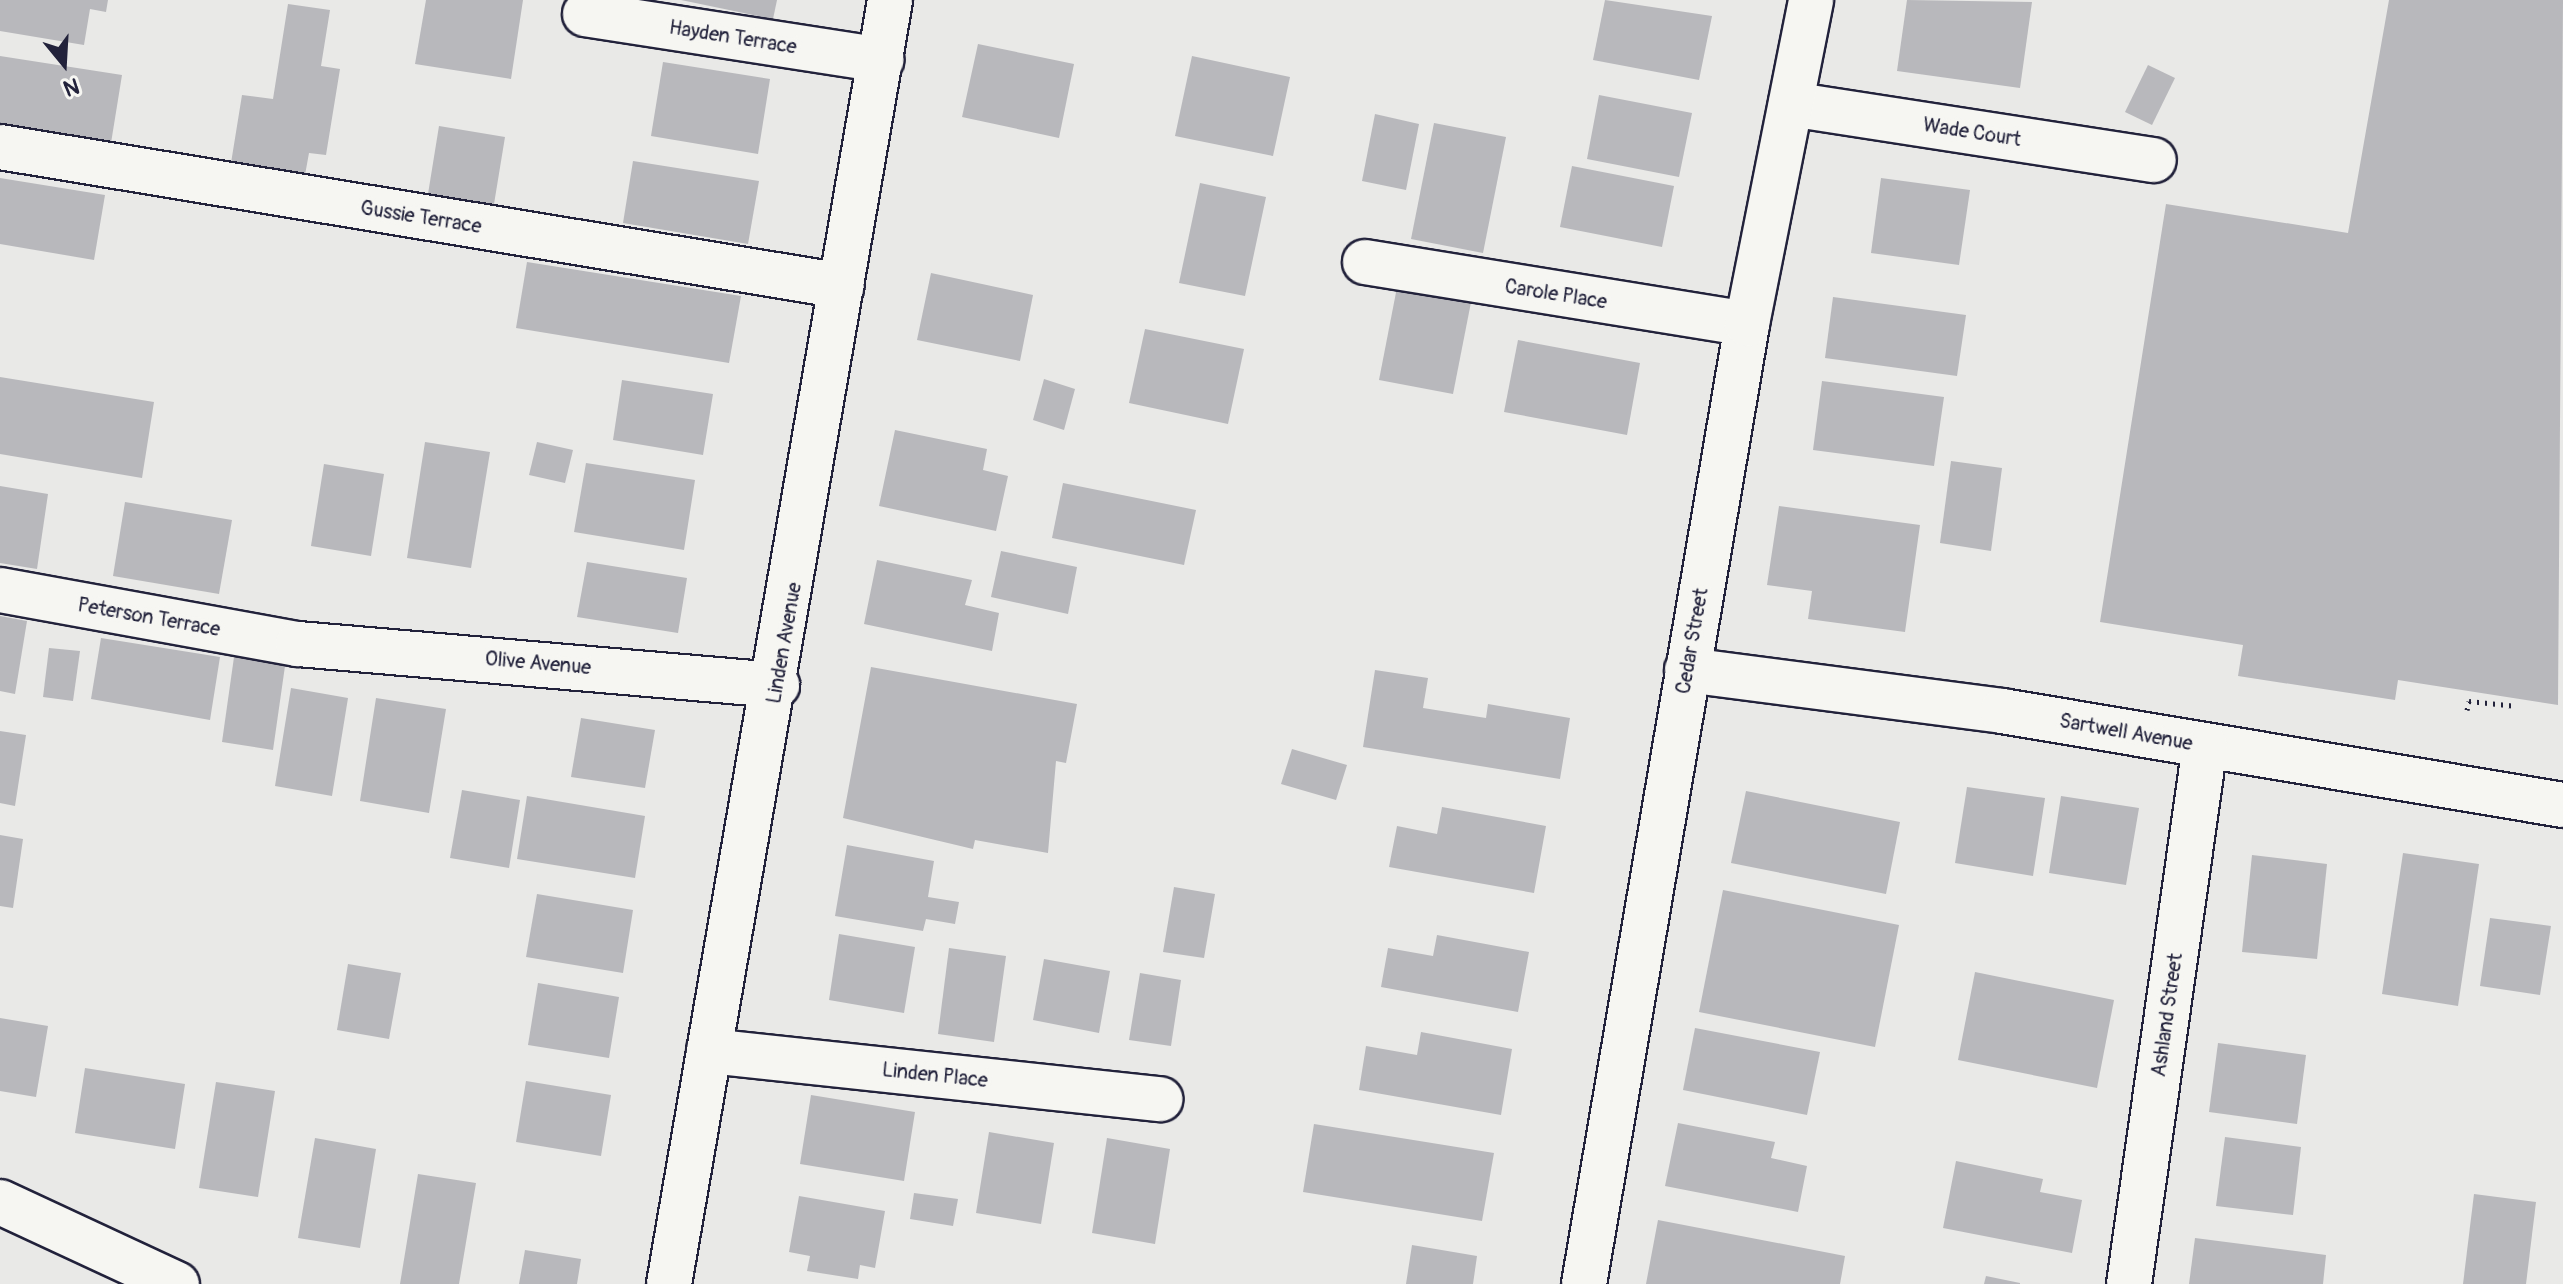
<!DOCTYPE html>
<style>
body{margin:0}
#map{position:relative;width:2563px;height:1284px;overflow:hidden;background:#e9e9e7;font-family:Pangolin,sans-serif}
div>[style]{position:absolute}
.building>*{inset:0;background:#b8b8bc}
.path>*{height:5px;margin-top:-2.5px;transform-origin:0;background:repeating-linear-gradient(90deg,#22223b 0 2px,transparent 0 8px)}
.roads{filter:drop-shadow(2px 0 #22223b) drop-shadow(-2px 0 #22223b) drop-shadow(0 2px #22223b) drop-shadow(0 -2px #22223b)}
.minor>*{height:44px;margin:-22px;padding:0 22px;transform-origin:22px;border-radius:22px;background:#f6f6f2}
.tertiary>*{height:44px;margin:-22px;padding:0 22px;transform-origin:22px;border-radius:22px;background:#f6f6f2}
.secondary>*{height:44px;margin:-22px;padding:0 22px;transform-origin:22px;border-radius:22px;background:#f6f6f2}
span{translate:-50% -50%;white-space:nowrap;text-align:center;line-height:1.15;-webkit-text-stroke:8px #f6f6f2;paint-order:stroke}
.street-label{font-size:20px;color:#22223b}
.north{position:absolute;left:24px;top:24px;width:80px;height:80px;-webkit-text-stroke:6px #f6f6f2;paint-order:stroke;rotate:162deg;font-size:22px;font-weight:700;line-height:32px;text-align:center;color:#22223b}
.north::after{content:'';display:block;margin:auto;width:28px;height:36px;background:#22223b;clip-path:polygon(50% 0,100% 100%,50% 72%,0 100%)}
</style>
<div id="map">
<div class="building">
<i style="clip-path:polygon(0 0,108px 0,106px 12px,90px 9px,84px 45px,0 31px)"></i>
<i style="clip-path:polygon(426px 0,523px 0,511px 79px,415px 64px)"></i>
<i style="clip-path:polygon(681px 0,777px 0,773px 19px)"></i>
<i style="clip-path:polygon(1605px 0,1712px 16px,1699px 80px,1593px 60px)"></i>
<i style="clip-path:polygon(1907px 0,2032px 2px,2020px 88px,1897px 71px)"></i>
<i style="clip-path:polygon(2389px 0,2563px 0,2558px 705px,2398px 680px,2395px 700px,2238px 676px,2243px 645px,2100px 622px,2166px 204px,2348px 233px)"></i>
<i style="clip-path:polygon(288px 4px,330px 10px,321px 66px,340px 69px,326px 155px,309px 153px,305px 175px,231px 163px,242px 95px,273px 99px)"></i>
<i style="clip-path:polygon(978px 44px,1074px 64px,1059px 138px,962px 117px)"></i>
<i style="clip-path:polygon(0 56px,122px 75px,111px 143px,0 125px)"></i>
<i style="clip-path:polygon(1192px 56px,1290px 77px,1273px 156px,1175px 136px)"></i>
<i style="clip-path:polygon(663px 62px,770px 79px,758px 154px,651px 136px)"></i>
<i style="clip-path:polygon(2148px 65px,2175px 78px,2152px 125px,2125px 112px)"></i>
<i style="clip-path:polygon(1599px 95px,1692px 113px,1679px 177px,1587px 159px)"></i>
<i style="clip-path:polygon(1375px 114px,1419px 124px,1406px 190px,1362px 181px)"></i>
<i style="clip-path:polygon(1434px 123px,1506px 137px,1483px 253px,1411px 239px)"></i>
<i style="clip-path:polygon(439px 126px,505px 137px,494px 204px,428px 194px)"></i>
<i style="clip-path:polygon(633px 161px,759px 181px,748px 244px,623px 223px)"></i>
<i style="clip-path:polygon(1572px 166px,1674px 186px,1662px 247px,1560px 227px)"></i>
<i style="clip-path:polygon(0 178px,105px 195px,94px 260px,0 244px)"></i>
<i style="clip-path:polygon(1881px 178px,1970px 190px,1959px 265px,1871px 253px)"></i>
<i style="clip-path:polygon(1200px 183px,1266px 197px,1245px 296px,1179px 283px)"></i>
<i style="clip-path:polygon(527px 262px,741px 296px,729px 363px,516px 328px)"></i>
<i style="clip-path:polygon(931px 273px,1033px 295px,1020px 361px,917px 340px)"></i>
<i style="clip-path:polygon(1399px 277px,1473px 292px,1453px 394px,1379px 380px)"></i>
<i style="clip-path:polygon(1833px 297px,1966px 315px,1957px 376px,1825px 358px)"></i>
<i style="clip-path:polygon(1145px 329px,1244px 349px,1228px 424px,1129px 403px)"></i>
<i style="clip-path:polygon(1518px 340px,1640px 363px,1627px 435px,1504px 412px)"></i>
<i style="clip-path:polygon(0 377px,154px 402px,142px 478px,0 454px)"></i>
<i style="clip-path:polygon(1044px 379px,1075px 389px,1064px 430px,1033px 420px)"></i>
<i style="clip-path:polygon(622px 380px,713px 394px,703px 455px,613px 440px)"></i>
<i style="clip-path:polygon(1822px 381px,1944px 397px,1934px 466px,1813px 450px)"></i>
<i style="clip-path:polygon(895px 430px,987px 449px,983px 470px,1008px 476px,996px 531px,879px 506px)"></i>
<i style="clip-path:polygon(425px 442px,490px 452px,471px 568px,407px 558px)"></i>
<i style="clip-path:polygon(537px 442px,573px 450px,565px 483px,529px 475px)"></i>
<i style="clip-path:polygon(1951px 461px,2002px 468px,1991px 551px,1940px 543px)"></i>
<i style="clip-path:polygon(586px 463px,695px 480px,684px 550px,574px 532px)"></i>
<i style="clip-path:polygon(324px 464px,384px 474px,371px 556px,311px 546px)"></i>
<i style="clip-path:polygon(1063px 483px,1196px 510px,1184px 565px,1052px 538px)"></i>
<i style="clip-path:polygon(0 486px,48px 494px,37px 569px,0 563px)"></i>
<i style="clip-path:polygon(125px 502px,232px 520px,219px 594px,113px 576px)"></i>
<i style="clip-path:polygon(1779px 506px,1920px 525px,1905px 632px,1808px 619px,1812px 591px,1767px 585px)"></i>
<i style="clip-path:polygon(1001px 551px,1077px 567px,1068px 614px,991px 597px)"></i>
<i style="clip-path:polygon(877px 560px,972px 580px,965px 605px,999px 613px,992px 651px,864px 624px)"></i>
<i style="clip-path:polygon(587px 562px,687px 578px,678px 633px,577px 617px)"></i>
<i style="clip-path:polygon(0 616px,27px 621px,15px 694px,0 691px)"></i>
<i style="clip-path:polygon(101px 638px,220px 657px,210px 720px,91px 699px)"></i>
<i style="clip-path:polygon(49px 648px,80px 651px,73px 701px,43px 697px)"></i>
<i style="clip-path:polygon(235px 650px,286px 659px,273px 750px,222px 742px)"></i>
<i style="clip-path:polygon(871px 667px,1077px 704px,1066px 763px,1056px 761px,1048px 853px,975px 840px,973px 849px,843px 818px)"></i>
<i style="clip-path:polygon(1375px 670px,1428px 678px,1423px 708px,1486px 718px,1488px 704px,1570px 718px,1560px 779px,1363px 747px)"></i>
<i style="clip-path:polygon(291px 688px,348px 698px,332px 796px,275px 786px)"></i>
<i style="clip-path:polygon(376px 698px,446px 709px,429px 813px,360px 801px)"></i>
<i style="clip-path:polygon(581px 718px,655px 730px,645px 788px,571px 777px)"></i>
<i style="clip-path:polygon(0 731px,26px 735px,15px 806px,0 803px)"></i>
<i style="clip-path:polygon(1292px 749px,1347px 765px,1336px 800px,1281px 784px)"></i>
<i style="clip-path:polygon(1967px 787px,2045px 798px,2033px 876px,1955px 863px)"></i>
<i style="clip-path:polygon(462px 790px,520px 800px,509px 868px,450px 858px)"></i>
<i style="clip-path:polygon(1746px 791px,1900px 822px,1886px 894px,1731px 863px)"></i>
<i style="clip-path:polygon(527px 796px,645px 816px,635px 878px,517px 859px)"></i>
<i style="clip-path:polygon(2061px 796px,2139px 808px,2126px 885px,2049px 873px)"></i>
<i style="clip-path:polygon(1442px 807px,1546px 826px,1534px 893px,1389px 867px,1397px 826px,1437px 834px)"></i>
<i style="clip-path:polygon(0 835px,23px 839px,13px 908px,0 906px)"></i>
<i style="clip-path:polygon(847px 845px,934px 861px,928px 897px,959px 902px,955px 924px,926px 919px,923px 931px,835px 916px)"></i>
<i style="clip-path:polygon(2403px 853px,2479px 864px,2458px 1006px,2382px 994px)"></i>
<i style="clip-path:polygon(2252px 855px,2327px 864px,2317px 959px,2242px 952px)"></i>
<i style="clip-path:polygon(1174px 887px,1215px 894px,1204px 958px,1163px 952px)"></i>
<i style="clip-path:polygon(1723px 890px,1899px 925px,1875px 1047px,1699px 1012px)"></i>
<i style="clip-path:polygon(537px 894px,633px 910px,623px 973px,526px 957px)"></i>
<i style="clip-path:polygon(2490px 918px,2551px 926px,2540px 995px,2480px 986px)"></i>
<i style="clip-path:polygon(839px 934px,915px 947px,904px 1013px,829px 1000px)"></i>
<i style="clip-path:polygon(1437px 935px,1529px 952px,1518px 1012px,1381px 987px,1388px 948px,1433px 956px)"></i>
<i style="clip-path:polygon(949px 948px,1006px 956px,994px 1042px,938px 1034px)"></i>
<i style="clip-path:polygon(1044px 959px,1110px 971px,1099px 1033px,1033px 1020px)"></i>
<i style="clip-path:polygon(348px 964px,401px 973px,389px 1039px,337px 1030px)"></i>
<i style="clip-path:polygon(1975px 972px,2114px 1000px,2097px 1088px,1958px 1060px)"></i>
<i style="clip-path:polygon(1140px 973px,1181px 980px,1171px 1046px,1129px 1040px)"></i>
<i style="clip-path:polygon(538px 983px,619px 997px,609px 1058px,528px 1045px)"></i>
<i style="clip-path:polygon(0 1018px,48px 1026px,36px 1097px,0 1091px)"></i>
<i style="clip-path:polygon(1695px 1028px,1820px 1052px,1807px 1115px,1683px 1090px)"></i>
<i style="clip-path:polygon(1421px 1032px,1512px 1049px,1501px 1115px,1359px 1090px,1366px 1046px,1417px 1055px)"></i>
<i style="clip-path:polygon(2218px 1043px,2306px 1055px,2297px 1124px,2209px 1112px)"></i>
<i style="clip-path:polygon(85px 1068px,185px 1084px,175px 1149px,75px 1133px)"></i>
<i style="clip-path:polygon(526px 1081px,611px 1095px,601px 1156px,516px 1142px)"></i>
<i style="clip-path:polygon(216px 1082px,275px 1091px,258px 1197px,199px 1188px)"></i>
<i style="clip-path:polygon(811px 1095px,915px 1112px,904px 1181px,800px 1164px)"></i>
<i style="clip-path:polygon(1678px 1123px,1775px 1142px,1771px 1158px,1807px 1166px,1798px 1212px,1665px 1186px)"></i>
<i style="clip-path:polygon(1314px 1124px,1494px 1153px,1482px 1221px,1303px 1192px)"></i>
<i style="clip-path:polygon(989px 1132px,1054px 1143px,1041px 1224px,976px 1213px)"></i>
<i style="clip-path:polygon(2225px 1137px,2301px 1147px,2293px 1215px,2216px 1206px)"></i>
<i style="clip-path:polygon(315px 1138px,376px 1149px,360px 1248px,298px 1238px)"></i>
<i style="clip-path:polygon(1107px 1138px,1170px 1149px,1155px 1244px,1092px 1233px)"></i>
<i style="clip-path:polygon(1956px 1161px,2043px 1179px,2040px 1192px,2082px 1200px,2072px 1253px,1943px 1228px)"></i>
<i style="clip-path:polygon(418px 1174px,476px 1183px,459px 1284px,400px 1284px)"></i>
<i style="clip-path:polygon(914px 1193px,958px 1199px,953px 1226px,910px 1219px)"></i>
<i style="clip-path:polygon(2474px 1194px,2536px 1202px,2526px 1284px,2463px 1284px)"></i>
<i style="clip-path:polygon(799px 1196px,885px 1211px,875px 1268px,860px 1265px,858px 1279px,807px 1271px,810px 1256px,789px 1252px)"></i>
<i style="clip-path:polygon(1658px 1220px,1845px 1256px,1840px 1284px,1646px 1284px)"></i>
<i style="clip-path:polygon(2195px 1238px,2326px 1255px,2323px 1284px,2189px 1284px)"></i>
<i style="clip-path:polygon(1412px 1245px,1477px 1256px,1473px 1284px,1406px 1284px)"></i>
<i style="clip-path:polygon(525px 1250px,581px 1259px,577px 1284px,519px 1284px)"></i>
<i style="clip-path:polygon(1986px 1276px,2020px 1283px,2020px 1284px,1984px 1284px)"></i>
</div>
<div class="path">
<i style="left:2467px;top:710px;width:9px;rotate:-77deg"></i>
<i style="left:2469px;top:701px;width:48px;rotate:5.9deg"></i>
</div>
<div class="roads">
<div class="minor">
<i style="left:585px;top:14px;width:300px;rotate:8.8deg"></i>
<i style="left:1791px;top:104px;width:367px;rotate:8.8deg"></i>
<i style="left:0;top:147px;width:853px;rotate:9.37deg"></i>
<i style="left:1365px;top:262px;width:387px;rotate:9.2deg"></i>
<i style="left:0;top:590px;width:303px;rotate:10.3deg"></i>
<i style="left:298px;top:644px;width:481px;rotate:4.9deg"></i>
<i style="left:1687px;top:670px;width:318px;rotate:7.4deg"></i>
<i style="left:2002px;top:711px;width:569px;rotate:9.51deg"></i>
<i style="left:709px;top:1051px;width:454px;rotate:6.1deg"></i>
<i style="left:669px;top:1284px;width:1303px;rotate:-80.23deg"></i>
<i style="left:2129px;top:1284px;width:544px;rotate:-81.97deg"></i>
</div>
<div class="tertiary">
<i style="left:1584px;top:1284px;width:974px;rotate:-80.36deg"></i>
<i style="left:1747px;top:324px;width:330px;rotate:-78.8deg"></i>
</div>
<div class="secondary">
<i style="left:0;top:1202px;width:195px;rotate:24.9deg"></i>
</div>
</div>
<div class="street-label">
<span style="left:733px;top:37px;rotate:9deg">Hayden Terrace</span>
<span style="left:1972px;top:132px;rotate:9deg">Wade Court</span>
<span style="left:421px;top:217px;rotate:9deg">Gussie Terrace</span>
<span style="left:1556px;top:294px;rotate:9deg">Carole Place</span>
<span style="left:149px;top:617px;rotate:10deg">Peterson Terrace</span>
<span style="left:1692px;top:641px;rotate:-80deg">Cedar Street</span>
<span style="left:784px;top:643px;rotate:-80deg">Linden Avenue</span>
<span style="left:538px;top:663px;rotate:5deg">Olive Avenue</span>
<span style="left:2126px;top:732px;rotate:10deg">Sartwell Avenue</span>
<span style="left:2167px;top:1015px;rotate:-82deg">Ashland Street</span>
<span style="left:935px;top:1075px;rotate:6deg">Linden Place</span>
</div>
<div class="north">N</div>
</div>
